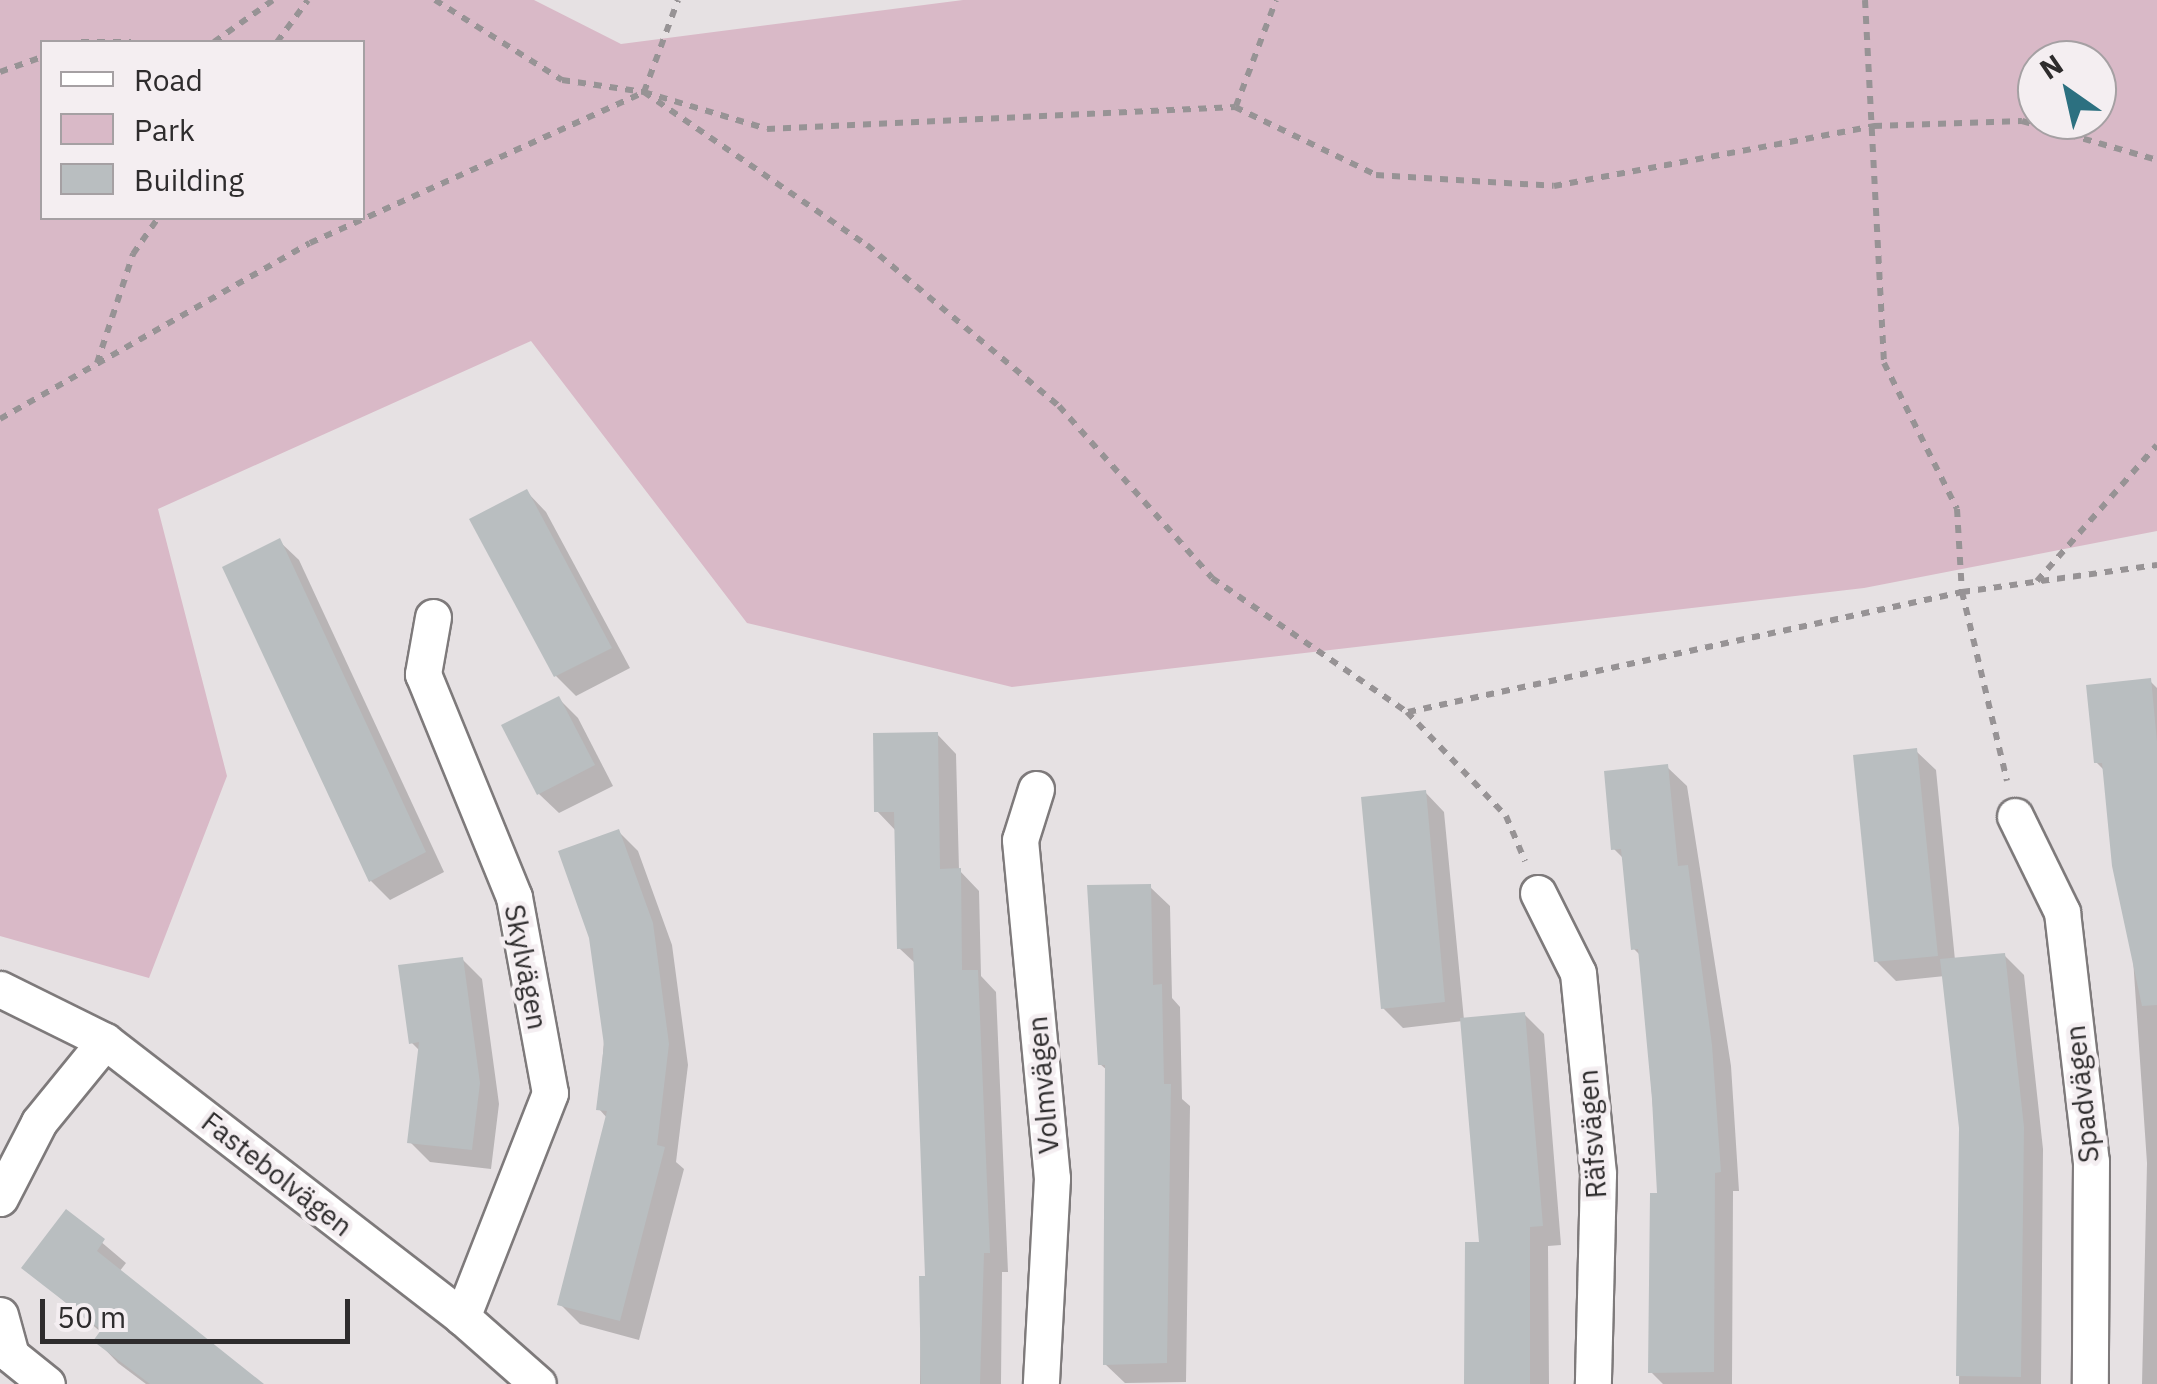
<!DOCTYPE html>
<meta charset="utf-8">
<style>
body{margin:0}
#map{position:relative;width:2157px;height:1384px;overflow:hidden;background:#e6e1e3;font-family:"IBM Plex Sans",sans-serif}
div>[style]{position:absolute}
.green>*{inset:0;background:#d9b9c7}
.shadow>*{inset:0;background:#0003}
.building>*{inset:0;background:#b9bec0}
.path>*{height:6px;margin-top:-3px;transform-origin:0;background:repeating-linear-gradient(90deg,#979395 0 8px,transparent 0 16px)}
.roads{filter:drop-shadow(2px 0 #7e7a7b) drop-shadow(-2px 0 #7e7a7b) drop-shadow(0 2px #7e7a7b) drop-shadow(0 -2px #7e7a7b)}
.street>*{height:35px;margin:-17.5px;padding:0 17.5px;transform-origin:17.5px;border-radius:17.5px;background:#fff}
span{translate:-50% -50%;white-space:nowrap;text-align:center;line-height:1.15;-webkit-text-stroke:9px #f4eef1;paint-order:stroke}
.street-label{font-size:28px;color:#2e2c2d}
.legend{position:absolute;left:40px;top:40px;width:325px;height:180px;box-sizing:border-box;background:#f4eef1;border:2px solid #a5a0a3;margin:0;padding:12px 18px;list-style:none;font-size:30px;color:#2e2c2d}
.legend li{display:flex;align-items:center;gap:20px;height:50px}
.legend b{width:50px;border:2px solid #a5a0a3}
.north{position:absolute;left:2017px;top:40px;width:100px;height:100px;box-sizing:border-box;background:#f4eef1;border:2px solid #a5a0a3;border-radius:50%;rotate:326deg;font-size:28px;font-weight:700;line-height:40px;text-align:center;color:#2e2c2d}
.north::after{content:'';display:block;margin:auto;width:35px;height:45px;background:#2c7080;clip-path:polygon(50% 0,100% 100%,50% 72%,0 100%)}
.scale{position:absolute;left:40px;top:1299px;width:310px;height:45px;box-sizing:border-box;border:5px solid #2e2c2d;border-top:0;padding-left:12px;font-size:30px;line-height:35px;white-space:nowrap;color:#2e2c2d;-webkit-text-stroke:8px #f4eef1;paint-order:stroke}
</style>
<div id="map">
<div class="green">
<i style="clip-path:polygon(evenodd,0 0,534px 0,621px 44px,963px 0,2157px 0,2157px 531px,1864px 588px,1012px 687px,747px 623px,531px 341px,158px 509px,227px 776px,149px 978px,0 936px,0 0,42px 42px,362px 42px,362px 218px,42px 218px,42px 42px,0 0,2037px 60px,2097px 60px,2097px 120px,2037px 120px,2037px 60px)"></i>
</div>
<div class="shadow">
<i style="clip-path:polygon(527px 492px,546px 512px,630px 668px,576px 696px,556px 676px)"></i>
<i style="clip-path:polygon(279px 541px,299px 560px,444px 872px,390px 900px,371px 881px)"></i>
<i style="clip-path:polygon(2150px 681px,2157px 688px,2157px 1384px,2142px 1384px,2147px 1163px,2132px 944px,2106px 772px,2096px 762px)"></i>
<i style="clip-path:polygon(559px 699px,578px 718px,613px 786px,559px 813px,539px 794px)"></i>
<i style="clip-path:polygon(937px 734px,956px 754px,959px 870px,979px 891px,981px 976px,996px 992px,1008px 1272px,1002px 1272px,1001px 1384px,920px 1384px,921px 1279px,928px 1279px,916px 964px,899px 948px,897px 832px,877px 811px)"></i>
<i style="clip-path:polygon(1916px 751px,1936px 770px,1955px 960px,2004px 955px,2024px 975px,2043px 1149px,2041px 1384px,1959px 1384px,1962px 1128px,1945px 976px,1896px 981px,1876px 961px)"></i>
<i style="clip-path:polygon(1667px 767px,1687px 786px,1731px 1066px,1739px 1191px,1733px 1191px,1732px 1384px,1663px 1384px,1651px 1372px,1660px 1196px,1641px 956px,1634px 949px,1625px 860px,1614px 849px)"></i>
<i style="clip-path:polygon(1425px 792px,1444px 812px,1464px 1020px,1524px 1014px,1544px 1034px,1561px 1245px,1548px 1246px,1549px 1384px,1468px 1384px,1482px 1244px,1463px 1021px,1403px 1028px,1383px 1008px)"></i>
<i style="clip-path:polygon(619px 832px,638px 851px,672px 945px,688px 1065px,676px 1162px,684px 1169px,639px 1340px,580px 1324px,560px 1304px,608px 1119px,599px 1109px)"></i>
<i style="clip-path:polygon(1150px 887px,1170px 906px,1172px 998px,1180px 1007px,1182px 1099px,1190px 1106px,1186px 1382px,1125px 1383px,1105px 1364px,1108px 1071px,1100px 1064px)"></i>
<i style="clip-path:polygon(462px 959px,482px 979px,499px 1104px,491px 1169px,430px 1162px,410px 1142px,421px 1052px,411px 1042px)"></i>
<i style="clip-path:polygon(67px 1213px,126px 1263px,119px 1272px,262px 1384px,146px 1384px,118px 1363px,96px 1340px,102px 1333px,25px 1268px)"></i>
</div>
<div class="building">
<i style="clip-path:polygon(527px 489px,612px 648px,554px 677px,469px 519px)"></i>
<i style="clip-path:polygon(280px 538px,426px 852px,369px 882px,222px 567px)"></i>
<i style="clip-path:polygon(2151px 678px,2157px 742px,2157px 1005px,2142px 1006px,2112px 866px,2102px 763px,2094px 763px,2086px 685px)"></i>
<i style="clip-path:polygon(559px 696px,595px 765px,537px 795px,501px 725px)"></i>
<i style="clip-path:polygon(938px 732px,940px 869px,961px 868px,962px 970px,978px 970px,990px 1253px,984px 1253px,980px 1384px,921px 1384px,919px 1276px,925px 1276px,913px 948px,897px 949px,894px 812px,874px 812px,873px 733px)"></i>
<i style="clip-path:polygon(1917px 748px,1938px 956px,1874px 962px,1853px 755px)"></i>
<i style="clip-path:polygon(1668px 764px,1678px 866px,1688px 865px,1712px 1045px,1721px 1172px,1715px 1173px,1714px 1372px,1648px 1373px,1650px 1193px,1657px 1193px,1652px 1099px,1638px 949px,1631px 950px,1621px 849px,1611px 850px,1604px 771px)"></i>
<i style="clip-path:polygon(1426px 790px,1445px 1002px,1381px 1009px,1361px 797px)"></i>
<i style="clip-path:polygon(619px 829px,653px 923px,669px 1044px,657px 1145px,665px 1147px,620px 1321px,557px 1305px,607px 1111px,596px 1110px,604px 1045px,589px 938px,558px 851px)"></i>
<i style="clip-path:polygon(1151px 884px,1153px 985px,1162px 984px,1164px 1084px,1171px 1084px,1167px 1363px,1103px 1365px,1105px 1065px,1098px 1065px,1087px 885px)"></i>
<i style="clip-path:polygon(2005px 953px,2024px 1127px,2021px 1377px,1956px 1376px,1959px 1128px,1940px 959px)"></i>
<i style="clip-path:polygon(463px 957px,480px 1083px,472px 1150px,407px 1143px,419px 1042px,409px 1044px,398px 965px)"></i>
<i style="clip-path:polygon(1525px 1012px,1543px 1226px,1530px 1227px,1530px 1384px,1464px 1384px,1465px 1242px,1479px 1242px,1460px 1018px)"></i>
<i style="clip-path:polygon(66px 1209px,105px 1239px,97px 1251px,264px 1384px,150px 1384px,93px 1341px,101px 1330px,21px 1268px)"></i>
</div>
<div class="path">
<i style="left:435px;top:0;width:150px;rotate:32.2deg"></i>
<i style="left:562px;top:80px;width:83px;rotate:8.3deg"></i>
<i style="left:644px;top:92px;width:270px;rotate:34.5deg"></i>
<i style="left:867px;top:245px;width:251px;rotate:40deg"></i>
<i style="left:1059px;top:406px;width:230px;rotate:48.3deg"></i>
<i style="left:1212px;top:578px;width:237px;rotate:34.5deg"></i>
<i style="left:1407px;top:712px;width:144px;rotate:46.4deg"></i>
<i style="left:1506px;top:816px;width:49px;rotate:67.1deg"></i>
<i style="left:1865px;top:0;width:363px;rotate:87deg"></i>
<i style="left:1884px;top:363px;width:163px;rotate:63.4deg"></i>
<i style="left:1957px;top:509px;width:83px;rotate:86.6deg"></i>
<i style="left:1962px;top:592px;width:194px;rotate:76.6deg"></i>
<i style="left:81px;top:42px;width:50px"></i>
<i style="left:214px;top:42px;width:72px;rotate:-35.4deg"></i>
<i style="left:277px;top:42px;width:52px;rotate:-53.6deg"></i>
<i style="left:0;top:72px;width:45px;rotate:-19.7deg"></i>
<i style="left:644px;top:92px;width:128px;rotate:16.7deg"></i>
<i style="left:767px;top:129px;width:469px;rotate:-2.7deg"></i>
<i style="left:1235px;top:107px;width:157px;rotate:25.7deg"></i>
<i style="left:1376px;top:175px;width:178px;rotate:3.5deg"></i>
<i style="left:1554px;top:186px;width:326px;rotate:-10.6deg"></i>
<i style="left:1874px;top:126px;width:148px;rotate:-1.9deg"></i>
<i style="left:2022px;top:121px;width:141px;rotate:16.1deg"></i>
<i style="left:1236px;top:106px;width:113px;rotate:-69.3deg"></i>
<i style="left:97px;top:363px;width:115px;rotate:-71.7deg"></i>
<i style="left:133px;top:254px;width:44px;rotate:-55.2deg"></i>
<i style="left:0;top:419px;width:356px;rotate:-29.6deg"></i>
<i style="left:310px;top:243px;width:367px;rotate:-24.3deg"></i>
<i style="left:644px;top:92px;width:98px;rotate:-69.7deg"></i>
<i style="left:2037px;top:581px;width:181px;rotate:-48.6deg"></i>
<i style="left:1408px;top:712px;width:567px;rotate:-12.22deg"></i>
<i style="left:1962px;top:592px;width:197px;rotate:-7.9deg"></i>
</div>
<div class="roads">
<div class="street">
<i style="left:433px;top:617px;width:58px;rotate:100deg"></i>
<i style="left:423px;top:674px;width:241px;rotate:67.8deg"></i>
<i style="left:514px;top:897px;width:199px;rotate:79.6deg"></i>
<i style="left:550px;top:1093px;width:241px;rotate:111.4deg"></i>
<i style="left:1036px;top:789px;width:53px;rotate:107.4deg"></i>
<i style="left:1020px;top:840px;width:340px;rotate:84.6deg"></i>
<i style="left:1052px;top:1178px;width:206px;rotate:93.1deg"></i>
<i style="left:2015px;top:816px;width:107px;rotate:63.9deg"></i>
<i style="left:2062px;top:912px;width:251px;rotate:83.4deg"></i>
<i style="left:2091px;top:1161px;width:223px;rotate:90.3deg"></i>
<i style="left:1538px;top:893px;width:89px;rotate:63.4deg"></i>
<i style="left:1578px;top:973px;width:202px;rotate:84.3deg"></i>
<i style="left:1598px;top:1174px;width:210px;rotate:91.4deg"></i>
<i style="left:0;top:989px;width:117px;rotate:26.3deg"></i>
<i style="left:105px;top:1041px;width:451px;rotate:37.7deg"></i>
<i style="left:462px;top:1317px;width:101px;rotate:41.4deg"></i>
<i style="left:0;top:1198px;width:85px;rotate:-62.8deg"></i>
<i style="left:39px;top:1122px;width:104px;rotate:-50.8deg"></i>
<i style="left:0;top:1315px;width:41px;rotate:74.6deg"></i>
<i style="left:11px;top:1355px;width:46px;rotate:38.9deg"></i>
</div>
</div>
<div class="street-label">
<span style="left:526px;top:967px;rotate:79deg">Skylvägen</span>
<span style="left:1043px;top:1085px;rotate:-95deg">Volmvägen</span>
<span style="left:2082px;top:1094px;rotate:-96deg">Spadvägen</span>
<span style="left:1592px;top:1134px;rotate:-94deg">Räfsvägen</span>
<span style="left:277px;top:1174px;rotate:38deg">Fastebolvägen</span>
</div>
<ul class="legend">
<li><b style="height:12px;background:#fff"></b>Road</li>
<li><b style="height:28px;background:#d9b9c7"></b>Park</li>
<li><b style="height:28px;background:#b9bec0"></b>Building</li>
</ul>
<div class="north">N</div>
<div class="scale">50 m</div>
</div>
